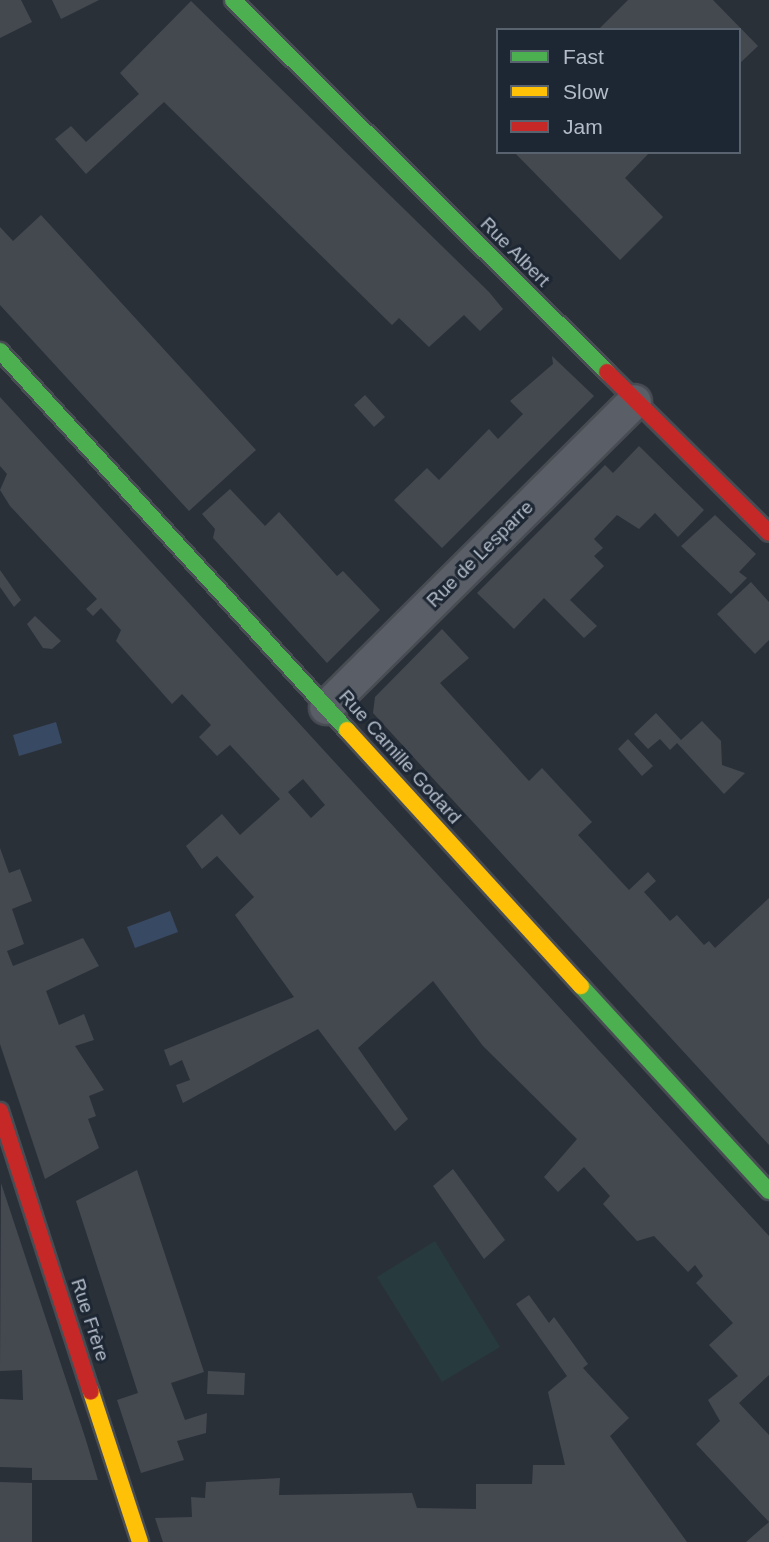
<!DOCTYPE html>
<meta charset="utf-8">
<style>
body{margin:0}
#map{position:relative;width:769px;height:1542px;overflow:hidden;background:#2a3038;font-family:Arial,sans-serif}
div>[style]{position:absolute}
.green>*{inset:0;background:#273a3e}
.water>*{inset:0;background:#384963}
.building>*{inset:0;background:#444950}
.roads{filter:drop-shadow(2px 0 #484c53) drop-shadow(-2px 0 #484c53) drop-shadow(0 2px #484c53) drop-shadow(0 -2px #484c53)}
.street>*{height:33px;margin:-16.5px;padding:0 16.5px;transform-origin:16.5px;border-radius:16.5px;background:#5a5e66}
.fast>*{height:16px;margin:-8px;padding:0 8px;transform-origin:8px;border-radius:8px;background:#4caf50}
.slow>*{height:16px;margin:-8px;padding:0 8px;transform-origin:8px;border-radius:8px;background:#ffc107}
.jam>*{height:16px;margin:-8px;padding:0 8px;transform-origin:8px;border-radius:8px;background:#c62828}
span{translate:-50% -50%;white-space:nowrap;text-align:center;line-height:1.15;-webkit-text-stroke:6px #1d2633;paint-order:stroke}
.street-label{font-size:19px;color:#b4bcc9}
.legend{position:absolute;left:496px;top:28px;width:245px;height:126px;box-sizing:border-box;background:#1d2633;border:2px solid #59626f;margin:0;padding:9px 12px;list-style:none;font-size:21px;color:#b4bcc9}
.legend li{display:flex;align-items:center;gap:14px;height:35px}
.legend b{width:35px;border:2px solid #59626f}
</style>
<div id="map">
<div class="green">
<i style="clip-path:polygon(435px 1241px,500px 1347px,442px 1382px,377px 1277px)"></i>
</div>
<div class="water">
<i style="clip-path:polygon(56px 722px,62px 743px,19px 756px,13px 735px)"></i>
<i style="clip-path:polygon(170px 911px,178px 932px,135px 948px,127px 927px)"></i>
</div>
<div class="building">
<i style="clip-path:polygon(0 0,21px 0,32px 22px,0 38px)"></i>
<i style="clip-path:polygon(52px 0,99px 0,61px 19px)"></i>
<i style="clip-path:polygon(628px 0,713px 0,758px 46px,739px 64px,739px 30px,598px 30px)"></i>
<i style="clip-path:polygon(191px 1px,489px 292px,503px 309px,480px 331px,464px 315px,429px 347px,399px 318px,392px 325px,164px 102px,86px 174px,55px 139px,71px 126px,86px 142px,139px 94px,120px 73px)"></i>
<i style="clip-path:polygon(514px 152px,650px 152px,625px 178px,663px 217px,620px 260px)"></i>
<i style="clip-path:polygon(41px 215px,256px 450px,189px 511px,0 305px,0 227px,13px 241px)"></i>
<i style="clip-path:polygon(552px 356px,594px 396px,442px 548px,394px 500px,427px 468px,439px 480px,489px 429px,498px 439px,523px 414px,510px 401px,553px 364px)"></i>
<i style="clip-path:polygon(365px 395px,385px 417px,374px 427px,354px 405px)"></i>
<i style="clip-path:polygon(evenodd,0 397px,769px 1236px,769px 1375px,739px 1403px,769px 1435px,769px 1542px,746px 1542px,769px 1522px,696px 1444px,720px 1421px,708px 1400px,738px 1376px,709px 1345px,733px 1323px,696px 1283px,703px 1276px,695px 1265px,688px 1272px,654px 1236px,637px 1241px,603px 1204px,610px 1196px,584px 1167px,558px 1192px,544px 1177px,577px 1139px,483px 1046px,433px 981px,358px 1048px,408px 1119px,395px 1131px,318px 1029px,183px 1103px,176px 1085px,190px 1080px,182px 1060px,170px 1066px,164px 1050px,294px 997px,235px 915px,254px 897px,217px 856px,202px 869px,186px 846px,222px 814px,240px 835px,280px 799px,230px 745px,217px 756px,199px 737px,211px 725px,182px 694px,172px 704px,116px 641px,121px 630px,101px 608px,93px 616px,86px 609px,97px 599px,10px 506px,0 490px,7px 474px,0 466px,0 397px,303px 779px,325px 805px,311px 818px,288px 792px,303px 779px)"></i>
<i style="clip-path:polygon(639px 446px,704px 510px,678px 537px,655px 513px,639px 529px,617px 515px,594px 539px,603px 548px,594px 556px,604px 566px,570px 600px,597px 626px,584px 638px,544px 598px,514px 629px,477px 593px,605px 465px,613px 473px)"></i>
<i style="clip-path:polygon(230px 489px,265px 526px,279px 512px,337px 576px,343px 571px,380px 610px,327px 663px,213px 538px,215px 529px,202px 514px)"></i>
<i style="clip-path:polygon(715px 515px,756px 554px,739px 572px,747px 578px,731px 594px,681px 546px)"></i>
<i style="clip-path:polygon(0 570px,21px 600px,14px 607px,0 587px)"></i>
<i style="clip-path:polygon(751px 582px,769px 602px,769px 640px,755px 654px,717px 614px)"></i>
<i style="clip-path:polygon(35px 616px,61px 641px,52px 649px,43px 648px,27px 624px)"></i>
<i style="clip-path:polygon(442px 629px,469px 658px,440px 683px,529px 781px,542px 768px,592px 822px,578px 835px,629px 890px,648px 872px,656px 881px,644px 892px,670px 921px,677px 915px,704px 945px,709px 941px,715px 948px,769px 898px,769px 1145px,373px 713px,375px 697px)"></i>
<i style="clip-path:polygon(656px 713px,681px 740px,702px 721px,721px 741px,722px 765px,745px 773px,724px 794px,677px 743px,670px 750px,660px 739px,648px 749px,634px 734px)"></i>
<i style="clip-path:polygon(628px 739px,653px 766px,642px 776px,618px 749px)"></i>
<i style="clip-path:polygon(0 848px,9px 873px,20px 869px,32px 901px,12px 909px,24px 944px,7px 951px,13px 966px,83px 938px,99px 966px,46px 991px,59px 1025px,84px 1014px,94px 1040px,75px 1046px,104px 1090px,89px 1096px,96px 1116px,88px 1119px,99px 1148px,45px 1179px,0 1044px)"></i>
<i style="clip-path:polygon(453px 1169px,505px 1240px,484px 1259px,433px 1186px)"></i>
<i style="clip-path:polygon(137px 1170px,204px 1372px,171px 1383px,185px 1420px,207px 1413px,206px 1433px,177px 1441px,184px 1460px,141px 1473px,117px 1400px,138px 1393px,76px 1201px)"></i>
<i style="clip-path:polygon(1px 1183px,85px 1437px,98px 1480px,32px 1480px,32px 1468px,0 1467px,0 1399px,23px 1400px,22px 1370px,0 1371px)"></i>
<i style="clip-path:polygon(529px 1295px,549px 1323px,554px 1317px,588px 1364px,583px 1368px,629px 1418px,610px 1436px,687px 1542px,163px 1542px,155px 1518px,192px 1517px,191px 1497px,205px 1498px,206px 1482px,280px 1478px,279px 1495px,412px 1493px,417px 1508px,476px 1509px,476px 1484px,532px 1484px,533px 1465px,565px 1465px,548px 1392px,567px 1376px,516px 1304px)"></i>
<i style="clip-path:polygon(208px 1371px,245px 1373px,244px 1395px,207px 1394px)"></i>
<i style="clip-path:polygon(0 1482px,32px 1483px,32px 1542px,0 1542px)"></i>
</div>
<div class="roads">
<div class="street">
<i style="left:326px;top:707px;width:434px;rotate:-44.8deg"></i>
</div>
<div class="fast">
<i style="left:233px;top:0;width:528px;rotate:44.85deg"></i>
<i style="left:0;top:351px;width:514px;rotate:47.52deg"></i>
<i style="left:581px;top:986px;width:278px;rotate:47.5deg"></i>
</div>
<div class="slow">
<i style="left:347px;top:730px;width:347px;rotate:47.6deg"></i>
<i style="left:91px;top:1392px;width:158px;rotate:71.9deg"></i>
</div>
<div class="jam">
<i style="left:607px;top:372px;width:228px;rotate:44.8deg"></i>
<i style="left:0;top:1111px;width:295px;rotate:72.1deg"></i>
</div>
</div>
<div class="street-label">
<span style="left:515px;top:252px;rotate:45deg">Rue Albert</span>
<span style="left:480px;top:554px;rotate:-45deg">Rue de Lesparre</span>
<span style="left:400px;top:757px;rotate:48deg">Rue Camille Godard</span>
<span style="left:90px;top:1320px;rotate:72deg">Rue Frère</span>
</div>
<ul class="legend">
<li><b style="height:9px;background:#4caf50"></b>Fast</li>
<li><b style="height:9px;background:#ffc107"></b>Slow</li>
<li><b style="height:9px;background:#c62828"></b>Jam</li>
</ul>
</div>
